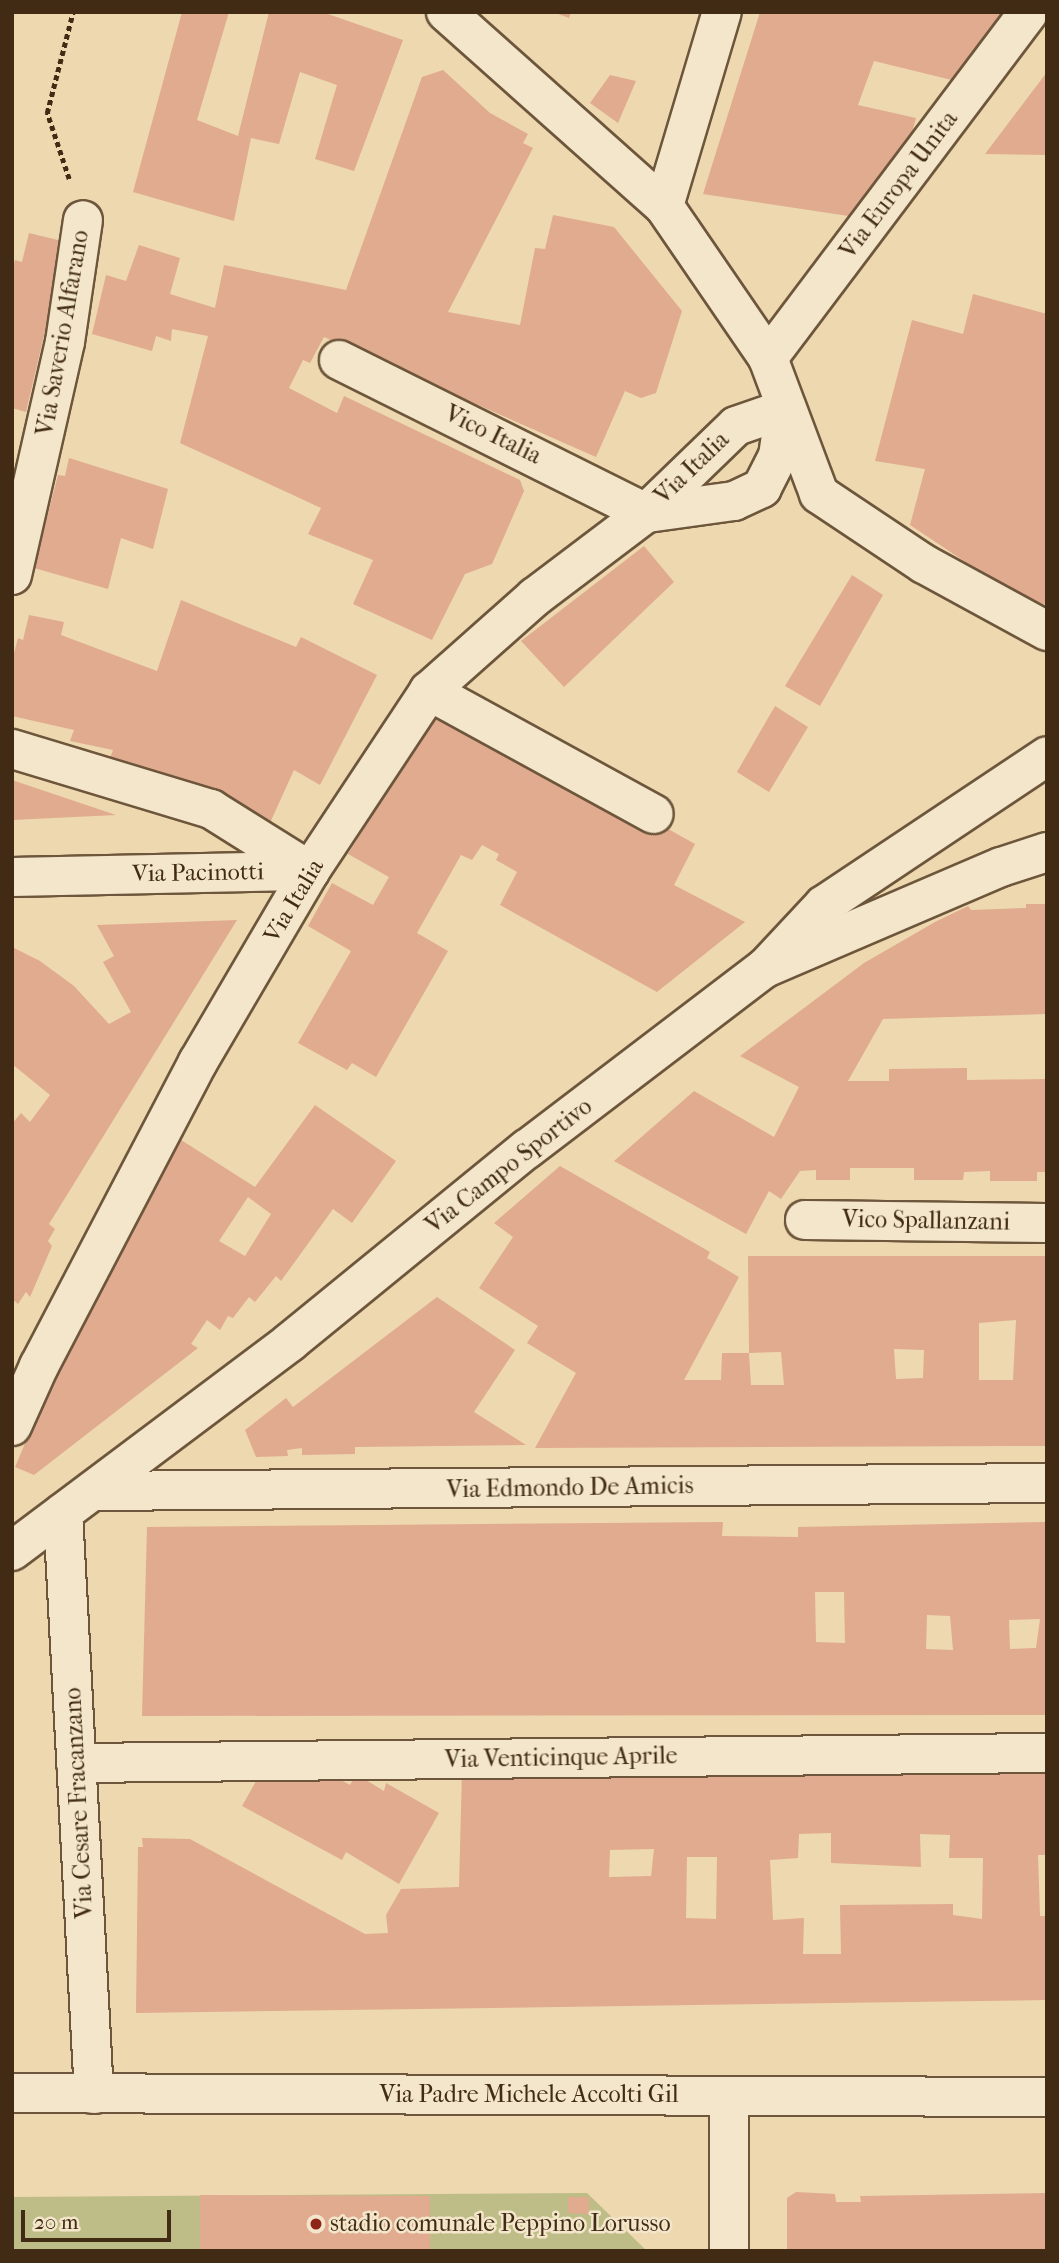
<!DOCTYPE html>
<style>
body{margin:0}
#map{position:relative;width:1059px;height:2263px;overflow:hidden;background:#edd8af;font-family:"IM FELL French Canon",serif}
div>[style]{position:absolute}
.green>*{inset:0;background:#bebd87}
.building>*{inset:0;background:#e1ab8f}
.path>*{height:4.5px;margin-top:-2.25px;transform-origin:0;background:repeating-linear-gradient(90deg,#422b14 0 5px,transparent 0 8.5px)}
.roads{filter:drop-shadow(2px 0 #6d563b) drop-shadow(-2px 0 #6d563b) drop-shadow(0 2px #6d563b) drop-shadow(0 -2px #6d563b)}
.street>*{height:38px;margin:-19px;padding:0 19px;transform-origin:19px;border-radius:19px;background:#f3e6cb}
.secondary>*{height:38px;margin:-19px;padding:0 19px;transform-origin:19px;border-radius:19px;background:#f3e6cb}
.dots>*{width:19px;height:19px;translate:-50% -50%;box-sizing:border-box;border:4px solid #f3e6cb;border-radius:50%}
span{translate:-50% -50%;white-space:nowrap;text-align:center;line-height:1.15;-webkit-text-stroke:5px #f3e6cb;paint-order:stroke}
.street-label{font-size:24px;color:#422b14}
.poi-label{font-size:24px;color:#422b14}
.left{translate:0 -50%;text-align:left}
.frame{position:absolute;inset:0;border:14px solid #422b14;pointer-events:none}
.scale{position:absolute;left:21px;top:2210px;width:150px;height:32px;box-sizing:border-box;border:4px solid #422b14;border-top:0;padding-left:9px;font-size:21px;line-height:24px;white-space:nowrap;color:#422b14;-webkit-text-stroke:5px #f3e6cb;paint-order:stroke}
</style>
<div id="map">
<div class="green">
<i style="clip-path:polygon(587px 2193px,647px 2251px,12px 2251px,12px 2197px)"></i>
</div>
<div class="building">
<i style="clip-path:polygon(182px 12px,229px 12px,197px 120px,238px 136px,269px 12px,322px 12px,403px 40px,354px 171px,315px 159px,337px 85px,300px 72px,279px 144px,251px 138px,234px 221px,133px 192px)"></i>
<i style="clip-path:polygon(553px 12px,571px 12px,569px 18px)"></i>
<i style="clip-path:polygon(760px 12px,1015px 12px,960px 82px,874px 61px,858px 105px,916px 118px,906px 154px,862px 218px,703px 194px)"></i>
<i style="clip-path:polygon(443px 70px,490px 113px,528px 134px,523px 143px,533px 148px,448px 312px,520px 325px,535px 248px,545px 249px,553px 215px,614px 227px,682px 311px,656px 393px,641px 398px,625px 391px,596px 457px,324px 337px,310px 363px,303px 360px,289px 388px,337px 413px,344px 396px,520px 480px,524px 491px,492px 564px,465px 574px,432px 640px,353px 604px,373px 560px,308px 534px,321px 508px,180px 443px,208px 336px,172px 329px,171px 341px,156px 336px,152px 351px,92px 334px,106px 275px,126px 281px,139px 245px,180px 258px,170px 294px,215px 308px,224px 265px,346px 290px,422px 77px)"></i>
<i style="clip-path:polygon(1047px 72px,1047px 155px,985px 154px)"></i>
<i style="clip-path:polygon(610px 75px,636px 81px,618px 123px,590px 103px)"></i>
<i style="clip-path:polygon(29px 233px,66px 242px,26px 412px,12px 408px,12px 271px,15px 260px,22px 262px)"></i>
<i style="clip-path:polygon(973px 294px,1047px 314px,1047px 605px,1018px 597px,910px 525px,925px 469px,875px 461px,912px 320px,963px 334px)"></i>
<i style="clip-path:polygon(69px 458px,168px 489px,153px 549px,121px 538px,108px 589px,34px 568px,58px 475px,65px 476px)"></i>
<i style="clip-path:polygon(644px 546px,674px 582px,564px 687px,521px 641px)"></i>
<i style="clip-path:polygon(852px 575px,883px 595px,820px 706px,785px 686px)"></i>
<i style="clip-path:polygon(181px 600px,296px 647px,301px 637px,377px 675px,320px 785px,294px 770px,269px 825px,202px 785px,196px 791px,110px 758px,113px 750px,70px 741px,74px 730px,12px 716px,12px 661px,18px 638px,23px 640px,29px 615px,64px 622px,61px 635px,157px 671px)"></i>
<i style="clip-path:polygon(442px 702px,695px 844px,674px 885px,745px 922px,657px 992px,500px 905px,517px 872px,496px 860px,499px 854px,482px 845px,472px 860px,461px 855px,417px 933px,448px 951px,376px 1077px,352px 1063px,347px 1070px,298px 1043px,351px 951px,308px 926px,332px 883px,373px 905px,389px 877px,348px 854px)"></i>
<i style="clip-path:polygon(775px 706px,808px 727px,769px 792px,737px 772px)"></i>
<i style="clip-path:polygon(12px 780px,116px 815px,12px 820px)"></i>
<i style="clip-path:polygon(1026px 904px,1047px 904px,1047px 1014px,883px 1019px,848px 1081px,889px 1081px,889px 1069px,967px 1068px,967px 1080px,1047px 1079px,1047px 1172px,1037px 1172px,1037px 1181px,990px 1181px,990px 1171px,964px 1172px,963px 1180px,914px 1180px,914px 1168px,850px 1168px,850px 1180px,816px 1180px,816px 1170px,800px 1171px,781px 1199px,769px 1191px,746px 1234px,614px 1161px,694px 1091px,774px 1137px,799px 1087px,740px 1056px,864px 963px,935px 922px,968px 906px,971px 910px,1026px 908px)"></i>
<i style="clip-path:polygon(237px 920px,49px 1224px,55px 1229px,48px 1241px,52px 1246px,30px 1297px,26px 1292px,18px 1304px,12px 1299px,12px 1124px,21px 1113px,30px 1122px,50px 1095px,12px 1064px,12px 947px,40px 961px,74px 986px,109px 1024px,131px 1012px,103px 962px,114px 956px,97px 925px)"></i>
<i style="clip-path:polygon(evenodd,315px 1105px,396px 1161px,352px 1223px,333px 1209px,281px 1281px,276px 1276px,255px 1302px,249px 1297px,233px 1318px,228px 1316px,220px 1330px,207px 1320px,191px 1344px,198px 1348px,34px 1475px,15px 1467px,92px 1285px,178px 1138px,255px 1187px,315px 1105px,248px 1197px,271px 1214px,245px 1256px,219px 1241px,248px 1197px)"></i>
<i style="clip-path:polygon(evenodd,560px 1166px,710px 1252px,707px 1258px,739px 1277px,684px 1380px,721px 1380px,722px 1353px,749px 1353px,748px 1256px,1047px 1256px,1047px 1446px,535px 1448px,576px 1373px,527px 1343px,538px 1326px,479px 1288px,513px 1237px,494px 1223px,560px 1166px,1016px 1320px,1013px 1380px,979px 1380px,979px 1323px,1016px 1320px,560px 1166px,894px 1349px,924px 1350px,923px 1378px,896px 1379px,894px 1349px,560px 1166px,781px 1352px,784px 1385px,751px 1385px,749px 1353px,781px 1352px)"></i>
<i style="clip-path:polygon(437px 1297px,515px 1350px,474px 1412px,526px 1445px,355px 1447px,355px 1454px,302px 1455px,302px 1448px,287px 1450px,288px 1456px,256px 1457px,245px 1430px,286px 1398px,293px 1407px)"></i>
<i style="clip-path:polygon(evenodd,723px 1522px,722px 1536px,798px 1537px,798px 1527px,1047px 1522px,1047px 1715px,142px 1716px,147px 1527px,723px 1522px,815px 1592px,844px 1592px,845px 1643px,816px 1642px,815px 1592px,723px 1522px,927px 1615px,950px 1616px,953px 1650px,926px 1649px,927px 1615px,723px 1522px,1040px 1619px,1036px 1648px,1010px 1649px,1009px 1620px,1040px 1619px)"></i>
<i style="clip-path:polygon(263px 1769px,323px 1770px,350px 1785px,356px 1774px,384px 1791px,386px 1783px,439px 1813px,399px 1884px,346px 1852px,342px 1860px,242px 1806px)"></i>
<i style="clip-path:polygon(evenodd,462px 1771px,1047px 1773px,1047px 1855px,1038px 1855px,1040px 1916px,1047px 1916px,1047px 2000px,136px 2013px,138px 1847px,143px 1847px,142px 1838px,190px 1839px,365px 1934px,388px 1933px,386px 1915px,401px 1889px,459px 1887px,462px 1771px,831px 1833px,831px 1863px,921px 1867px,920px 1834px,950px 1835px,949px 1858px,983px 1858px,982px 1919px,953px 1915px,953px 1904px,840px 1905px,841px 1954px,803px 1954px,804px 1918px,773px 1920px,770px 1860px,798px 1858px,799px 1834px,831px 1833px,462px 1771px,654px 1849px,651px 1876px,609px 1877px,610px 1850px,654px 1849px,462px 1771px,687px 1857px,717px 1857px,716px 1919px,686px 1918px,687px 1857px)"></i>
<i style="clip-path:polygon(796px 2192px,835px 2194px,836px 2202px,861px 2202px,860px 2196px,1047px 2193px,1047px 2251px,787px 2251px,787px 2198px)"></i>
<i style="clip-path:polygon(200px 2195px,430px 2196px,430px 2251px,200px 2251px)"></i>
<i style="clip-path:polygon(568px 2197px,589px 2197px,589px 2214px,568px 2213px)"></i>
</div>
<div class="path">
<i style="left:69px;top:179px;width:70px;rotate:-108.4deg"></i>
<i style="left:47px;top:113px;width:104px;rotate:-75.6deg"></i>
</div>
<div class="roads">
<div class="street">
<i style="left:446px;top:12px;width:292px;rotate:41.7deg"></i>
<i style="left:664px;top:206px;width:184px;rotate:55.6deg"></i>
<i style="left:768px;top:358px;width:145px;rotate:69.4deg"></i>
<i style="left:819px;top:494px;width:126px;rotate:33.7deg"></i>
<i style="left:924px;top:564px;width:140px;rotate:28.6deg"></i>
<i style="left:664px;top:206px;width:202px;rotate:-73.4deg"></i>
<i style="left:768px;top:358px;width:433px;rotate:-53deg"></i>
<i style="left:339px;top:360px;width:343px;rotate:26.5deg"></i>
<i style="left:12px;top:575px;width:239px;rotate:-77.2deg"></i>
<i style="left:65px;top:342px;width:123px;rotate:-81.6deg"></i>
<i style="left:429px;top:691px;width:256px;rotate:28.7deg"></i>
<i style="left:12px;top:749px;width:208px;rotate:16.8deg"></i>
<i style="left:211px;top:809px;width:117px;rotate:32.1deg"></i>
<i style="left:12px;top:877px;width:298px;rotate:-1.2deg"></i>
<i style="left:765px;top:968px;width:86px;rotate:-46.9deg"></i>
<i style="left:824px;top:905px;width:268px;rotate:-33.7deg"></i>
<i style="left:805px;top:1220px;width:242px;rotate:0.7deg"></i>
<i style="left:12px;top:1426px;width:66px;rotate:-65.8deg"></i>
<i style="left:39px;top:1366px;width:343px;rotate:-62.4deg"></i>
<i style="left:198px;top:1062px;width:221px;rotate:-59.6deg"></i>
<i style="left:310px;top:871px;width:216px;rotate:-56.5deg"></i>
<i style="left:429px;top:691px;width:142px;rotate:-41.6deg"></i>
<i style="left:535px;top:597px;width:139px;rotate:-37.1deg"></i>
<i style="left:646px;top:513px;width:125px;rotate:-44deg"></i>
<i style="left:736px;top:426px;width:52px;rotate:-19.1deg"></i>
<i style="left:785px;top:409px;width:48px;rotate:98.5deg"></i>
<i style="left:778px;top:456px;width:36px;rotate:117deg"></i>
<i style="left:762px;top:488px;width:31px;rotate:155deg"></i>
<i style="left:734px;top:501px;width:89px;rotate:172.2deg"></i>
<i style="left:93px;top:1491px;width:954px;rotate:-0.48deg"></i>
<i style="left:63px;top:1513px;width:582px;rotate:86.95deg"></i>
<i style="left:76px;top:1763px;width:971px;rotate:-0.59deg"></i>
<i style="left:12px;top:2093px;width:1035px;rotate:0.22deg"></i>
<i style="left:729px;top:2096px;width:155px;rotate:90deg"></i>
</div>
<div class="secondary">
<i style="left:12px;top:1551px;width:348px;rotate:-36.9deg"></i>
<i style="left:290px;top:1342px;width:306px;rotate:-39.2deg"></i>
<i style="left:527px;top:1149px;width:299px;rotate:-37.3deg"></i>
<i style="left:765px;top:968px;width:257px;rotate:-23.2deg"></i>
<i style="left:1001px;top:867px;width:48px;rotate:-18.1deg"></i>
</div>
</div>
<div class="dots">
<i style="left:316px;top:2224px;background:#8f2418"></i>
</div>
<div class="street-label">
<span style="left:899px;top:185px;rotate:-53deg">Via Europa Unita</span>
<span style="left:63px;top:333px;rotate:-80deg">Via Saverio Alfarano</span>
<span style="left:493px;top:435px;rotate:26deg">Vico Italia</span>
<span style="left:692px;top:468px;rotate:-44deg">Via Italia</span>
<span style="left:198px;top:873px;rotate:-1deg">Via Pacinotti</span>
<span style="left:294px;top:901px;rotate:-59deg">Via Italia</span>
<span style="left:509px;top:1166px;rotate:-38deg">Via Campo Sportivo</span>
<span style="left:926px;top:1221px;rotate:1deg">Vico Spallanzani</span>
<span style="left:570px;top:1488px;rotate:-1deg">Via Edmondo De Amicis</span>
<span style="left:561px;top:1758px;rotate:-1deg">Via Venticinque Aprile</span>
<span style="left:79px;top:1803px;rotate:-93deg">Via Cesare Fracanzano</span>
<span style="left:529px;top:2095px">Via Padre Michele Accolti Gil</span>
</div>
<div class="poi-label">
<span class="left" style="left:330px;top:2224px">stadio comunale Peppino Lorusso</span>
</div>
<div class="frame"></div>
<div class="scale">20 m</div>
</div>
